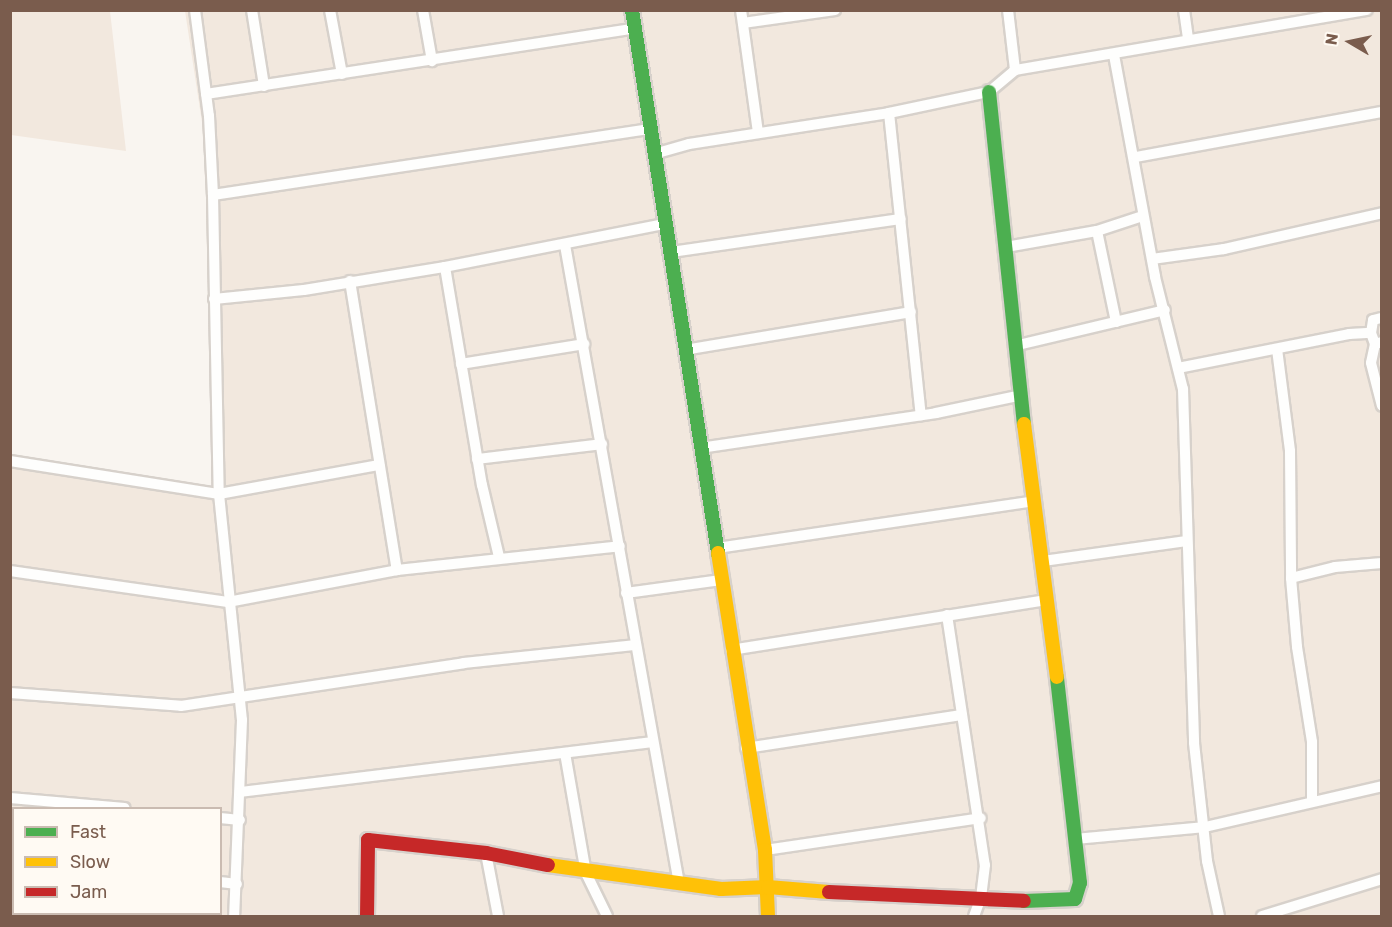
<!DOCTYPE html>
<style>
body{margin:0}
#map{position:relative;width:1392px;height:927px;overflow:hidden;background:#f9f5f0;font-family:Rubik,sans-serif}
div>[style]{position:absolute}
.residential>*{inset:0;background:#f2e8de}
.roads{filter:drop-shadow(2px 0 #d7d1cb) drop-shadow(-2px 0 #d7d1cb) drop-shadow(0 2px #d7d1cb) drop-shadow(0 -2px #d7d1cb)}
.street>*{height:10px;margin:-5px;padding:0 5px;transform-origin:5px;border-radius:5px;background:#fefefd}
.fast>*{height:14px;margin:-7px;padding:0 7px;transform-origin:7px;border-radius:7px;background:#4caf50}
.slow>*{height:14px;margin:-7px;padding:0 7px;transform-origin:7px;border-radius:7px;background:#ffc107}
.jam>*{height:14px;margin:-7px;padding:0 7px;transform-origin:7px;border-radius:7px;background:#c62828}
span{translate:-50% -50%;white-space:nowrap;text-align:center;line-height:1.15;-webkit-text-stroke:5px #fffaf3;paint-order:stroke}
.frame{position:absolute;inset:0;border:12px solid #7a5c4d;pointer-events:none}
.legend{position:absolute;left:12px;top:807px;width:210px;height:108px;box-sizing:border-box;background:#fffaf3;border:2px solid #cabbb1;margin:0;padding:8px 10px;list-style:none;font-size:18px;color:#7a5c4d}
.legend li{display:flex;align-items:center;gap:12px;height:30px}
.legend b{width:30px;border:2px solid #cabbb1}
.north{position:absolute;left:1320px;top:12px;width:60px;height:60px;-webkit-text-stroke:4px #fffaf3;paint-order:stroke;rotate:279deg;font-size:16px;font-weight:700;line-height:24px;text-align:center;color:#7a5c4d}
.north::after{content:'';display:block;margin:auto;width:21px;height:27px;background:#7a5c4d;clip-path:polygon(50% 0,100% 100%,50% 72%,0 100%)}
</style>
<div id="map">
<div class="residential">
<i style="clip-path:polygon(11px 10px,110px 11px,126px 151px,11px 135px)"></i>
<i style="clip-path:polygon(evenodd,185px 11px,1381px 11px,1381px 916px,11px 916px,10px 461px,223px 499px,203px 129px,185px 11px,14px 808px,220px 808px,220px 914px,14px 914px,14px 808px)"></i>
</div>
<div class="roads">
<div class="street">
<i style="left:195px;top:10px;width:107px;rotate:82.5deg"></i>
<i style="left:209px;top:116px;width:79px;rotate:87.1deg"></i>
<i style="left:213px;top:195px;width:299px;rotate:88.9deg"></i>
<i style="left:219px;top:494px;width:227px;rotate:84.2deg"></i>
<i style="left:242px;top:720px;width:196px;rotate:92.3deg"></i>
<i style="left:252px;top:10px;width:77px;rotate:81deg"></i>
<i style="left:330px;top:10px;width:65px;rotate:79.4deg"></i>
<i style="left:423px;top:10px;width:52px;rotate:80deg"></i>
<i style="left:741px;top:10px;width:124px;rotate:82.1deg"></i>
<i style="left:1008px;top:10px;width:60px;rotate:83.3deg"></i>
<i style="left:1184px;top:10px;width:29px;rotate:82deg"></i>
<i style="left:743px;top:23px;width:93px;rotate:-8deg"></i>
<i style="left:1114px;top:55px;width:226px;rotate:79.5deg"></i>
<i style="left:1155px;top:277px;width:115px;rotate:76deg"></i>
<i style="left:1183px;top:389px;width:354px;rotate:88.2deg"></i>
<i style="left:1194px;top:743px;width:119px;rotate:83.7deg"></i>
<i style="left:1207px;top:861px;width:56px;rotate:77.7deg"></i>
<i style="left:206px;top:94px;width:434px;rotate:-8.7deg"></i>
<i style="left:889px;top:113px;width:304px;rotate:84deg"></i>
<i style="left:654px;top:154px;width:36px;rotate:-16deg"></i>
<i style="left:689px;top:144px;width:202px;rotate:-8.8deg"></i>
<i style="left:889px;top:113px;width:102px;rotate:-11.9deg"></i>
<i style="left:989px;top:92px;width:34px;rotate:-40deg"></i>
<i style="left:1015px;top:70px;width:357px;rotate:-9.7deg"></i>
<i style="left:1136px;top:157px;width:250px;rotate:-10.4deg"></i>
<i style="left:213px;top:195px;width:442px;rotate:-8.6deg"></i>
<i style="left:1097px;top:231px;width:48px;rotate:-18.1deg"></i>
<i style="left:565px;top:245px;width:649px;rotate:79.88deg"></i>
<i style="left:1006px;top:247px;width:92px;rotate:-10deg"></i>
<i style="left:1097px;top:231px;width:93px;rotate:78.2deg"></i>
<i style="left:671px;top:252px;width:232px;rotate:-8.2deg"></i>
<i style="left:1152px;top:259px;width:73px;rotate:-7.9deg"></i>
<i style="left:1224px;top:249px;width:162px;rotate:-12.8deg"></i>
<i style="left:445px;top:267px;width:221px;rotate:80.4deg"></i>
<i style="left:482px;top:485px;width:74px;rotate:76.7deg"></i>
<i style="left:350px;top:281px;width:293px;rotate:80.8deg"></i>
<i style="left:214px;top:299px;width:90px;rotate:-5.7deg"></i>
<i style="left:304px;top:290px;width:143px;rotate:-9.3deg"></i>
<i style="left:445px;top:267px;width:224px;rotate:-11.1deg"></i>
<i style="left:1371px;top:333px;width:13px;rotate:-81deg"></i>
<i style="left:1373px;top:320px;width:9px;rotate:-13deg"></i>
<i style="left:1375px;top:344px;width:19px;rotate:102deg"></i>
<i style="left:1371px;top:363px;width:44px;rotate:75.7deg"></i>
<i style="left:1014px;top:346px;width:155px;rotate:-13.4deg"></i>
<i style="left:1277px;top:349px;width:103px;rotate:82.7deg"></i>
<i style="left:1290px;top:451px;width:127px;rotate:89.5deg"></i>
<i style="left:1291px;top:578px;width:69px;rotate:85deg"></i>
<i style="left:1297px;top:647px;width:96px;rotate:81deg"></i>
<i style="left:1312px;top:742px;width:58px;rotate:90deg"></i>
<i style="left:684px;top:350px;width:230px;rotate:-9.5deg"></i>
<i style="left:461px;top:364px;width:125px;rotate:-9.2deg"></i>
<i style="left:1178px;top:368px;width:174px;rotate:-11.2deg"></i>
<i style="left:1349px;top:334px;width:22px;rotate:-3deg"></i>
<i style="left:1371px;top:333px;width:12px;rotate:70deg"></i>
<i style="left:1375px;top:344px;width:7px;rotate:-16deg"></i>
<i style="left:700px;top:448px;width:239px;rotate:-8.4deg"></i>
<i style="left:936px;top:413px;width:88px;rotate:-11.8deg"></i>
<i style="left:477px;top:459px;width:126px;rotate:-6.8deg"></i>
<i style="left:10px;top:461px;width:212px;rotate:9deg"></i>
<i style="left:219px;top:494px;width:163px;rotate:-10.3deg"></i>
<i style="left:717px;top:548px;width:321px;rotate:-8.4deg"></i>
<i style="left:1043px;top:561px;width:145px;rotate:-7.9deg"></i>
<i style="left:10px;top:571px;width:220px;rotate:8.1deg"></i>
<i style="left:228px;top:602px;width:172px;rotate:-10.7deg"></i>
<i style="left:397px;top:570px;width:224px;rotate:-6.1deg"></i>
<i style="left:1291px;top:578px;width:45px;rotate:-14deg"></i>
<i style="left:1335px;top:567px;width:47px;rotate:-4.9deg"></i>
<i style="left:626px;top:593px;width:96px;rotate:-7.8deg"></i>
<i style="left:947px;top:615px;width:253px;rotate:81.4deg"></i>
<i style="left:985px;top:865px;width:32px;rotate:97deg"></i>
<i style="left:981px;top:897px;width:20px;rotate:110deg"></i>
<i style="left:731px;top:650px;width:321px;rotate:-9deg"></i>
<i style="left:10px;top:693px;width:171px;rotate:4.3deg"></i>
<i style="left:181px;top:706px;width:286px;rotate:-8.6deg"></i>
<i style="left:464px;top:663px;width:173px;rotate:-6deg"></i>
<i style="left:746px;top:748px;width:218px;rotate:-8.7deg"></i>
<i style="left:565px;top:753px;width:122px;rotate:80.1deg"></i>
<i style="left:586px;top:873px;width:48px;rotate:64deg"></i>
<i style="left:240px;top:792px;width:415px;rotate:-6.9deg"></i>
<i style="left:10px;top:798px;width:115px;rotate:5deg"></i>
<i style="left:220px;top:818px;width:20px;rotate:6deg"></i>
<i style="left:1075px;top:839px;width:131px;rotate:-5.3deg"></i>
<i style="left:1205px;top:827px;width:182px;rotate:-13deg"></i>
<i style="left:765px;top:850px;width:218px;rotate:-8.4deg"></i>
<i style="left:486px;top:853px;width:64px;rotate:79.2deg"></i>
<i style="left:10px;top:856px;width:4px"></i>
<i style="left:220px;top:882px;width:17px;rotate:7deg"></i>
<i style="left:27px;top:916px;width:68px"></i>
<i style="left:1262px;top:916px;width:126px;rotate:-17.1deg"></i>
</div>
<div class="fast">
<i style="left:632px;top:10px;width:550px;rotate:81deg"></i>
<i style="left:989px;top:92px;width:334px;rotate:84deg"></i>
<i style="left:1024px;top:901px;width:51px;rotate:-2.2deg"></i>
<i style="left:1075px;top:899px;width:17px;rotate:-73deg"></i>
<i style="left:1080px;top:883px;width:207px;rotate:-96.4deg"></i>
</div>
<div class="slow">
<i style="left:1024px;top:424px;width:255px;rotate:82.6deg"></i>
<i style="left:718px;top:553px;width:301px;rotate:81deg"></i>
<i style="left:765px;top:850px;width:66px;rotate:87.4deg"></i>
<i style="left:548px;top:865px;width:175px;rotate:7.9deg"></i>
<i style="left:721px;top:889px;width:47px;rotate:-2.4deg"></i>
<i style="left:768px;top:887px;width:61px;rotate:4.7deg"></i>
</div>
<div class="jam">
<i style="left:829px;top:892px;width:195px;rotate:2.6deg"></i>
<i style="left:367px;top:916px;width:76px;rotate:-89.2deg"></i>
<i style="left:368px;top:840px;width:119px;rotate:6.3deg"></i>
<i style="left:486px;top:853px;width:63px;rotate:11deg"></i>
</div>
</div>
<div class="frame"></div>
<ul class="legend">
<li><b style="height:8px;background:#4caf50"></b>Fast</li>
<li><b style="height:8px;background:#ffc107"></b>Slow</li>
<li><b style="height:8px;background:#c62828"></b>Jam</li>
</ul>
<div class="north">N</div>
</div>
